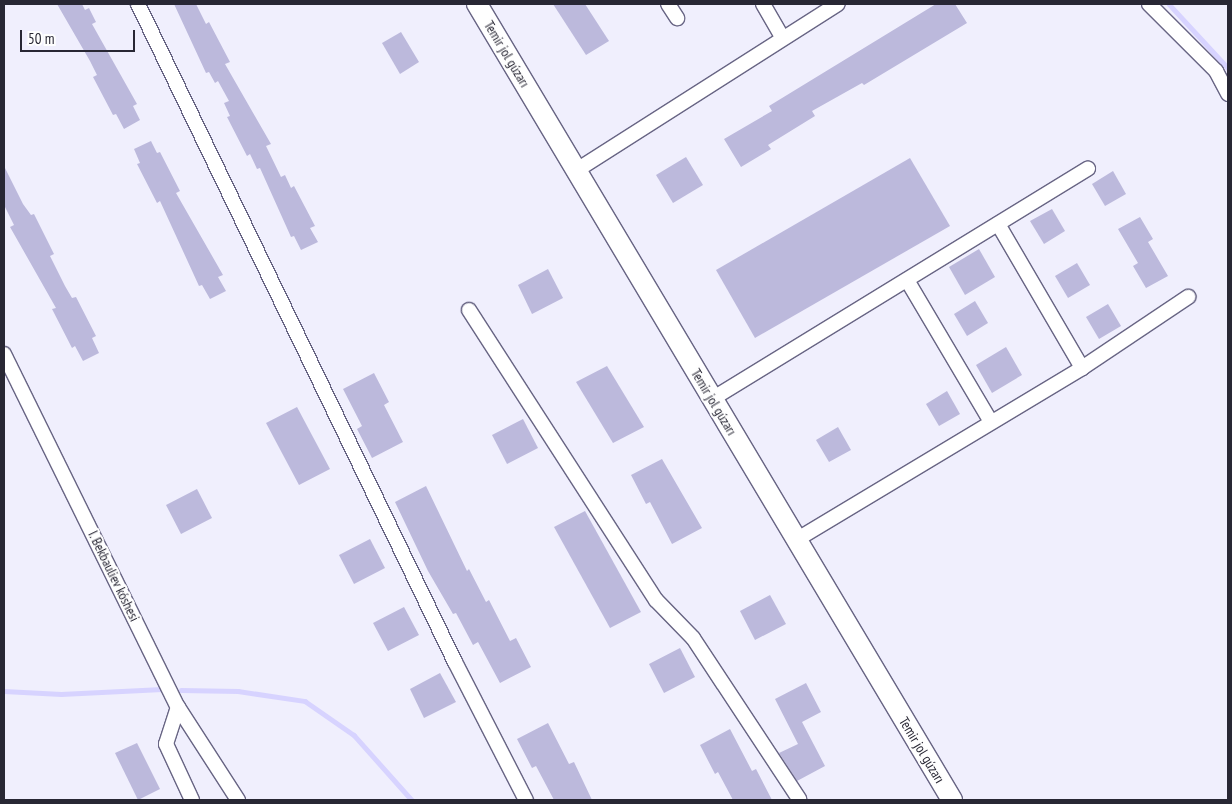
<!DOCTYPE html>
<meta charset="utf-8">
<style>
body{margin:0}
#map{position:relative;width:1232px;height:804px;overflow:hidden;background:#f0effd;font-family:"PT Sans Narrow",sans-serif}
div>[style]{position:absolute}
.stream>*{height:4.5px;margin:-2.25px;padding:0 2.25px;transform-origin:2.25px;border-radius:2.25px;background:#d7d3ff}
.building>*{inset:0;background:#bcb9dc}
.roads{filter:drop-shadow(1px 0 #686584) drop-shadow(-1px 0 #686584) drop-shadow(0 1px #686584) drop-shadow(0 -1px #686584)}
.street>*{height:14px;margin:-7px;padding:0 7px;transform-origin:7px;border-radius:7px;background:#fff}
.secondary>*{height:20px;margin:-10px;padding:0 10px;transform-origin:10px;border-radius:10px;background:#fff}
span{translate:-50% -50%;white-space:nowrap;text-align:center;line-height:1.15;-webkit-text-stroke:4px #fefefe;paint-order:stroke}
.street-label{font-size:14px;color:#282734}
.frame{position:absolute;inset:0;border:5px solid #282734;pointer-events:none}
.scale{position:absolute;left:20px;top:30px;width:115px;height:22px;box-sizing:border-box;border:2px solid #282734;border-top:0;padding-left:6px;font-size:15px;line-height:18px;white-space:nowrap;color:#282734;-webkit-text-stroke:4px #fefefe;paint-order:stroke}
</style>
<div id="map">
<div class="stream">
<i style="left:1169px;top:4px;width:87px;rotate:47.3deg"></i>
<i style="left:181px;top:690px;width:57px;rotate:1deg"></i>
<i style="left:238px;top:691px;width:68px;rotate:8.5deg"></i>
<i style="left:305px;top:701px;width:60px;rotate:34.8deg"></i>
<i style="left:354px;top:735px;width:87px;rotate:48.3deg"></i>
<i style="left:4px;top:691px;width:57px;rotate:3deg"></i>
<i style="left:61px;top:694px;width:101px;rotate:-2.8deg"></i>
</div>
<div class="building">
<i style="clip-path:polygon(57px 4px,82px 4px,85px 10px,89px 8px,96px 22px,92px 24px,137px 104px,133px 106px,140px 120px,124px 129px,116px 114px,113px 115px,93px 77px,97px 75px,90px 61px)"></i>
<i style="clip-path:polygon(174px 4px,196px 4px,206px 24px,209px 22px,230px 62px,225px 64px,271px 144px,266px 146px,281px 177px,285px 175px,291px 188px,294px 186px,315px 226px,310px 228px,318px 242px,301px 250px,294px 236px,291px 237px,260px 168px,257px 169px,250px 154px,247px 156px,227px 117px,230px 116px,224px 103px,229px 101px,218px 81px,215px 83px,209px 72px,206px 73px)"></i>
<i style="clip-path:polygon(553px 4px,585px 4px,609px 41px,586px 55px)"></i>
<i style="clip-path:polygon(936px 4px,955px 4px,967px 23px,864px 85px,862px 83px,812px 111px,815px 116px,768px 145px,771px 149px,741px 167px,724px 139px,772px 111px,769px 106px)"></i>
<i style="clip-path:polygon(401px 32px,419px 62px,400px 74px,382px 43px)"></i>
<i style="clip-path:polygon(151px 141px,157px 153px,160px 152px,180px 191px,176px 193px,223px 275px,218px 277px,226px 291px,210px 299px,202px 285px,199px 286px,160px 201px,157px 203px,137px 164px,140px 163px,134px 149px)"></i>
<i style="clip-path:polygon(686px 157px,703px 185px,673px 203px,656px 175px)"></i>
<i style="clip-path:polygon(910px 158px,950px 226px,755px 338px,716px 270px)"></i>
<i style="clip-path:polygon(4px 166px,23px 204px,31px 215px,34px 214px,54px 254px,50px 256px,65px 286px,72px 298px,76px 297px,96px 336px,92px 338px,99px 353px,83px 361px,75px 346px,72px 348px,52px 309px,56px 308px,10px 227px,14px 225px,4px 205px)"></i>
<i style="clip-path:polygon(1113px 171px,1126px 194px,1105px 206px,1092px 184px)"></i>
<i style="clip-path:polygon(1052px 209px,1065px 231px,1044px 244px,1030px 221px)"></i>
<i style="clip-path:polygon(1140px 217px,1153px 239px,1148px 242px,1168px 276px,1146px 288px,1133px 266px,1138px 263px,1118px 229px)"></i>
<i style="clip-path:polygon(979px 249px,995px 277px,965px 295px,949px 267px)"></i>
<i style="clip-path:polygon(1077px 263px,1090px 285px,1068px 298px,1055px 276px)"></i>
<i style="clip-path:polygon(548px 269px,563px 298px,532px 314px,518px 285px)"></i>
<i style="clip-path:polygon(975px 301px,988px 323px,967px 336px,954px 314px)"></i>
<i style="clip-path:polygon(1108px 304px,1121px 326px,1099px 339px,1086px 317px)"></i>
<i style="clip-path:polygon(1006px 347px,1022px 375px,992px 393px,976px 365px)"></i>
<i style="clip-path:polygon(607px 366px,644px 427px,613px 443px,576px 382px)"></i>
<i style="clip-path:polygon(374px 373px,389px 402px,384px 405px,403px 442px,372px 458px,357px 429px,362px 426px,343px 389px)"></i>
<i style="clip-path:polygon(947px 391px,960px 414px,939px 426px,926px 404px)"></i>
<i style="clip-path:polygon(297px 407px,330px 469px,299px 485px,266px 423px)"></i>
<i style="clip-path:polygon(523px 419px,538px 448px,507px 464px,492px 435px)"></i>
<i style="clip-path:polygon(838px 427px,851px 450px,829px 462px,816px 440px)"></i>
<i style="clip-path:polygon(662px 459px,702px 528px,672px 544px,650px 502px,646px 504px,631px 475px)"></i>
<i style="clip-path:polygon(426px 486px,467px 571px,469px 569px,486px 602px,489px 600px,510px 641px,516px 638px,531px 667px,500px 683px,478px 642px,473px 645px,456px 613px,453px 614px,428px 571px,395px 502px)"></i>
<i style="clip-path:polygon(197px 489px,212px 518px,181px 534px,166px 505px)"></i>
<i style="clip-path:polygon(585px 511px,641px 612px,610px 628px,554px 527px)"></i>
<i style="clip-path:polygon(370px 539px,385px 568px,354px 584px,339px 555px)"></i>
<i style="clip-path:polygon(770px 595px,786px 624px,755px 640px,740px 611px)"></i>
<i style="clip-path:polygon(404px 607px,419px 635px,388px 651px,373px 623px)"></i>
<i style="clip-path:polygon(680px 648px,695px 677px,664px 693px,649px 664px)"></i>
<i style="clip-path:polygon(440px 673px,456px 702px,424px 718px,410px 689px)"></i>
<i style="clip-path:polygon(806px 683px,821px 712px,802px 722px,825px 766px,797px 781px,779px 753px,798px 744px,775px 699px)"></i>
<i style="clip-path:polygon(548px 723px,569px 764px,574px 762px,592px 800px,554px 800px,536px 766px,532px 768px,517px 739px)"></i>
<i style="clip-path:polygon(730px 729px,752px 771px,756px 769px,772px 800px,733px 800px,718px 772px,715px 774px,700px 745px)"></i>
<i style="clip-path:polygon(137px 743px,160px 789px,138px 800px,115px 753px)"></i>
</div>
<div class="roads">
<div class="street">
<i style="left:138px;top:4px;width:730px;rotate:64.28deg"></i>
<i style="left:455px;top:662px;width:155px;rotate:62.8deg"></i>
<i style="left:668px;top:4px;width:17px;rotate:57deg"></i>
<i style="left:763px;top:4px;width:39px;rotate:60deg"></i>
<i style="left:1149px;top:4px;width:95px;rotate:45deg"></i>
<i style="left:1216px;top:71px;width:26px;rotate:62deg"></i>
<i style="left:577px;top:170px;width:309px;rotate:-32.5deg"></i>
<i style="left:998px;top:224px;width:167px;rotate:59.7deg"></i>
<i style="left:907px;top:280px;width:165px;rotate:59.4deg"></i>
<i style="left:469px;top:310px;width:345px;rotate:57.2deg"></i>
<i style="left:656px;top:600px;width:53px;rotate:45.8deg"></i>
<i style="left:693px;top:638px;width:193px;rotate:56.6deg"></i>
<i style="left:4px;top:354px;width:394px;rotate:63.8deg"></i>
<i style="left:178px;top:707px;width:111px;rotate:57.2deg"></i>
<i style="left:712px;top:399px;width:441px;rotate:-31.5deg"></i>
<i style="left:796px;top:540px;width:334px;rotate:-31deg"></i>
<i style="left:1082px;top:368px;width:128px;rotate:-33.8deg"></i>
<i style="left:178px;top:707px;width:39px;rotate:108deg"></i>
<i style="left:166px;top:744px;width:62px;rotate:65.1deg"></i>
</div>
<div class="secondary">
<i style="left:477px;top:4px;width:927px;rotate:59.17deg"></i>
</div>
</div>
<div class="street-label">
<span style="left:507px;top:54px;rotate:59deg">Temir jol gúzarı</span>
<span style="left:714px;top:402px;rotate:59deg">Temir jol gúzarı</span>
<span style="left:114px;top:576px;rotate:64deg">I. Bekbauliev kóshesi</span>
<span style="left:922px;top:750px;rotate:59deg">Temir jol gúzarı</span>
</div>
<div class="frame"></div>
<div class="scale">50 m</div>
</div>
